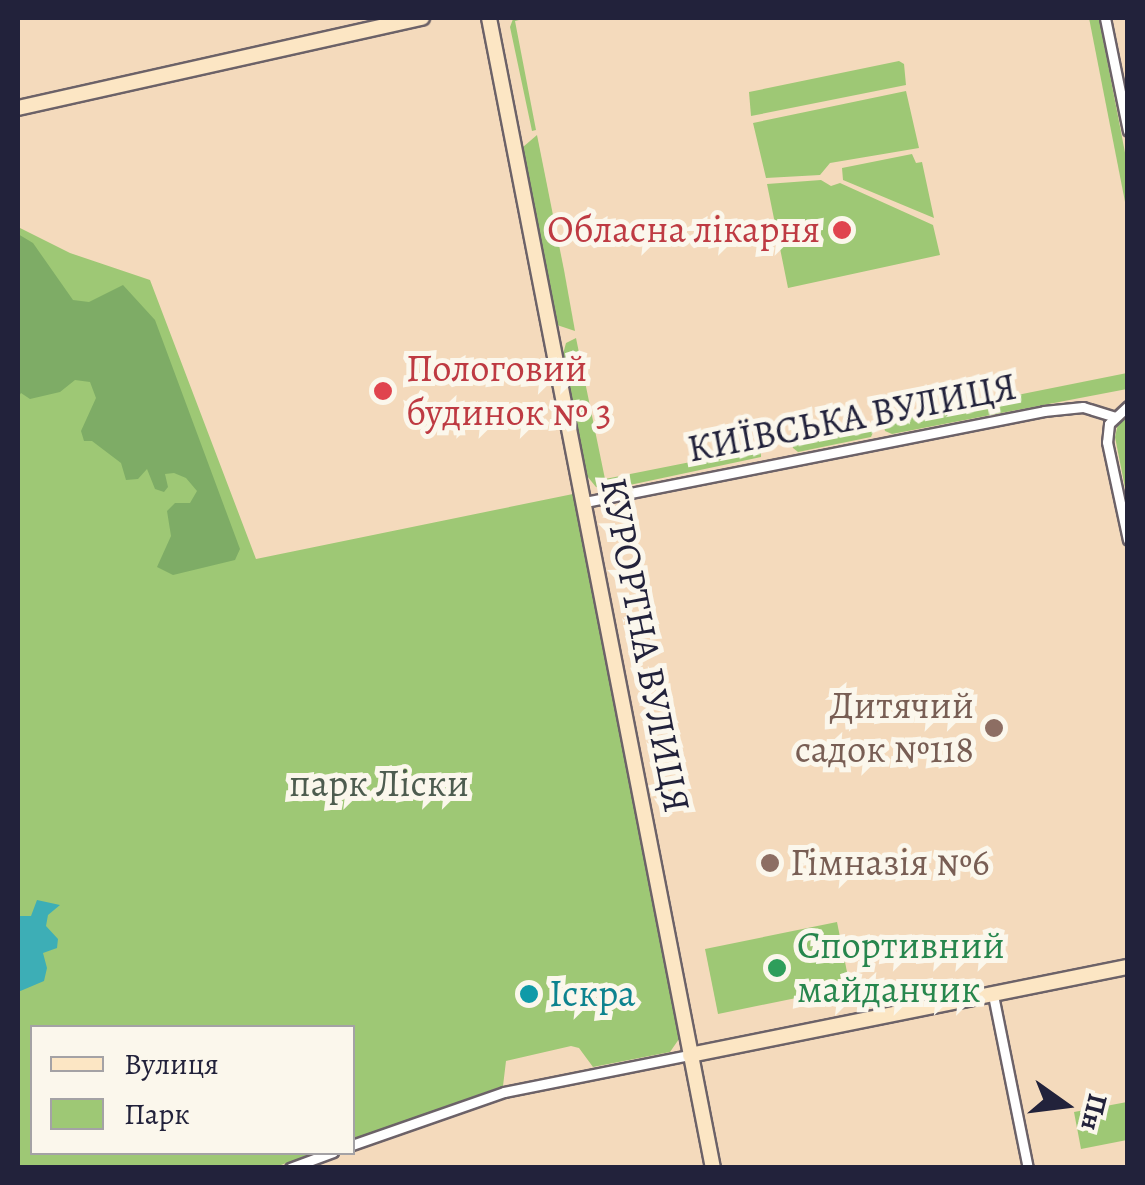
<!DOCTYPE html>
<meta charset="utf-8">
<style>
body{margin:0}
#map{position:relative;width:1145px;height:1185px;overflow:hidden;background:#f4dabc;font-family:Alegreya,serif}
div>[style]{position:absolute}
.green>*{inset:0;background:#9ec875}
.forest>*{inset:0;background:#7eac66}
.water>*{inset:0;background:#3daeb6}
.roads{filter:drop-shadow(2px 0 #6c6268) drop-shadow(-2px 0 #6c6268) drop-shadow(0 2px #6c6268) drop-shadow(0 -2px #6c6268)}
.street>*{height:9px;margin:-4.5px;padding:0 4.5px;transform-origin:4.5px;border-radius:4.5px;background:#fff}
.secondary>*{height:14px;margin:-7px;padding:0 7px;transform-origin:7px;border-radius:7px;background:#fce6c4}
.dots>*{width:28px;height:28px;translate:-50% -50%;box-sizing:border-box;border:5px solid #fbf7ec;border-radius:50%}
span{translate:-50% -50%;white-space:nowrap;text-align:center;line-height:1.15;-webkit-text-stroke:10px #fbf7ec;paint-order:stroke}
.health-label{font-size:38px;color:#be3a42}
.right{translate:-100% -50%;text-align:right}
.left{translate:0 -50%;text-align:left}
.street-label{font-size:38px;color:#22223b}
.education-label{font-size:38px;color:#785e54}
.park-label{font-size:38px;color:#4d5c4f}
.leisure-label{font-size:38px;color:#27864d}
.culture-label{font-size:38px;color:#0d838f}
.frame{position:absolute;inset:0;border:20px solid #22223b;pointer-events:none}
.legend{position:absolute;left:30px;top:1025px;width:325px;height:130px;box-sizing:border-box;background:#fbf7ec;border:2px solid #a4a2a5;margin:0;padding:12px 18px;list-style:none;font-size:30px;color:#22223b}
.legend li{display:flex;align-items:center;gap:20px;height:50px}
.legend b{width:50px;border:2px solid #a4a2a5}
.north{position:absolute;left:1015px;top:1055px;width:100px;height:100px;-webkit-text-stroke:8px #fbf7ec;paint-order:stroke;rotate:104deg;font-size:28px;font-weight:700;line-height:40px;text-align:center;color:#22223b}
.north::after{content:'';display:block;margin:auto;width:35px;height:45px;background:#22223b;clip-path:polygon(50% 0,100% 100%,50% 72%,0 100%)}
</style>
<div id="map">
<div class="green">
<i style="clip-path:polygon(527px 18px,515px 21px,536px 130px,532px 131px,510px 27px,513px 19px)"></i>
<i style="clip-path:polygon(1089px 18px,1099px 18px,1127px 163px,1127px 212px)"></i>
<i style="clip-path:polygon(899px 61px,904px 64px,906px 85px,751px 116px,749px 92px)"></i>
<i style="clip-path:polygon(906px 91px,919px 148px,830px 163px,820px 175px,766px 178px,753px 123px)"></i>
<i style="clip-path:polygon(537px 135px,564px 270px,575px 331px,557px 325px,523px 147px)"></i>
<i style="clip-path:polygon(912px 154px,916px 163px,922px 162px,934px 218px,843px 180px,842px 168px)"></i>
<i style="clip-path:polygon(821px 180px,831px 186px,840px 183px,933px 225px,940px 255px,788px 288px,767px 184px)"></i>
<i style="clip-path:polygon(18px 227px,70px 253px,150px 280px,256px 559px,573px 494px,679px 1039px,670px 1052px,593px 1067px,579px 1048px,571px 1046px,506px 1061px,503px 1086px,353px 1139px,352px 1028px,32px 1028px,32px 1152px,316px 1153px,275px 1167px,18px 1167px)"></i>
<i style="clip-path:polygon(576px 338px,605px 479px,761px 448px,761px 457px,611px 489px,596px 487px,587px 476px,563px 354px,566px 343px)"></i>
<i style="clip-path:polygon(1127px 373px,1127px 389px,892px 434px,885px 431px,883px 422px)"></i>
<i style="clip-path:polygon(1127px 411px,1127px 498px,1115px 437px,1119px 419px)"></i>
<i style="clip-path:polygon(877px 423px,871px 437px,798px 452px,793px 448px,791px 441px)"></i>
<i style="clip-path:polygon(837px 922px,850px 987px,718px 1014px,705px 949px)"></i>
<i style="clip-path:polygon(1127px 1102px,1127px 1140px,1081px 1149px,1074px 1112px)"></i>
</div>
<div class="forest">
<i style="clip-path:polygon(18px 234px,33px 243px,73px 300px,89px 302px,123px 285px,155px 320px,240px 549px,235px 560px,173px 575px,157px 567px,171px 536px,167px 511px,175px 503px,190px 503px,197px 491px,186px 478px,174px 473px,165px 474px,168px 487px,164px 492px,155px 489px,147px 469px,138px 479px,126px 480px,121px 463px,92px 441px,84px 441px,81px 431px,96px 398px,90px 382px,75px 380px,60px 392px,30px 399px,21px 393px,18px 398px)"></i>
</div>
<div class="water">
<i style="clip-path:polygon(37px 900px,60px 905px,48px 915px,46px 926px,58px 939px,57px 948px,43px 953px,47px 968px,44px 981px,18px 992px,18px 916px,31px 916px)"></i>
</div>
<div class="roads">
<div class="street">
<i style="left:1105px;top:18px;width:115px;rotate:78.5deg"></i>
<i style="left:1128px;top:406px;width:26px;rotate:137deg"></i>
<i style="left:1109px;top:424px;width:18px;rotate:96deg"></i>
<i style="left:1107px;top:442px;width:100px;rotate:77.9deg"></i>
<i style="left:585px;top:502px;width:468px;rotate:-11.2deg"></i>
<i style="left:1044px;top:411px;width:39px;rotate:-6deg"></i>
<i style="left:1083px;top:407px;width:34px;rotate:17deg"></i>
<i style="left:993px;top:995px;width:177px;rotate:78.6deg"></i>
<i style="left:352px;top:1145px;width:161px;rotate:-19.2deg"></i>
<i style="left:504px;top:1092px;width:190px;rotate:-11.3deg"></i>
<i style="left:290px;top:1168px;width:46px;rotate:-20.4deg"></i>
</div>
<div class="secondary">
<i style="left:489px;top:18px;width:1172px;rotate:78.98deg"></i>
<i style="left:18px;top:108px;width:414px;rotate:-12.6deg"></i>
<i style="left:690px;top:1055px;width:447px;rotate:-11.4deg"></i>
</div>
</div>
<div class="dots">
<i style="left:842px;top:230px;background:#e0444e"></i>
<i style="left:383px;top:391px;background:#e0444e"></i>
<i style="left:994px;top:728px;background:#8d6e63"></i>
<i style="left:770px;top:863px;background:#8d6e63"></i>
<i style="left:777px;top:968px;background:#2e9e5b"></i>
<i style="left:529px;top:994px;background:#0f9aa8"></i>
</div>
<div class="health-label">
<span class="right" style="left:820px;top:230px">Обласна лікарня</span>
<span class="left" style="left:406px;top:391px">Пологовий<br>будинок № 3</span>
</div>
<div class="street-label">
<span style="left:852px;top:418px;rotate:-11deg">КИЇВСЬКА ВУЛИЦЯ</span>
<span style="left:645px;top:645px;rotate:79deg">КУРОРТНА ВУЛИЦЯ</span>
</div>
<div class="education-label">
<span class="right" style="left:974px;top:728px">Дитячий<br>садок №118</span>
<span class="left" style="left:790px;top:863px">Гімназія №6</span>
</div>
<div class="park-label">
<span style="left:379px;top:784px">парк Ліски</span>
</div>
<div class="leisure-label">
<span class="left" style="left:797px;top:968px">Спортивний<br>майданчик</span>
</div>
<div class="culture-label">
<span class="left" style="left:549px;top:994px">Іскра</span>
</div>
<div class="frame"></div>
<ul class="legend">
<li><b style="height:12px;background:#fce6c4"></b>Вулиця</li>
<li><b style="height:28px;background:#9ec875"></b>Парк</li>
</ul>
<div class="north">Пн</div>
</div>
